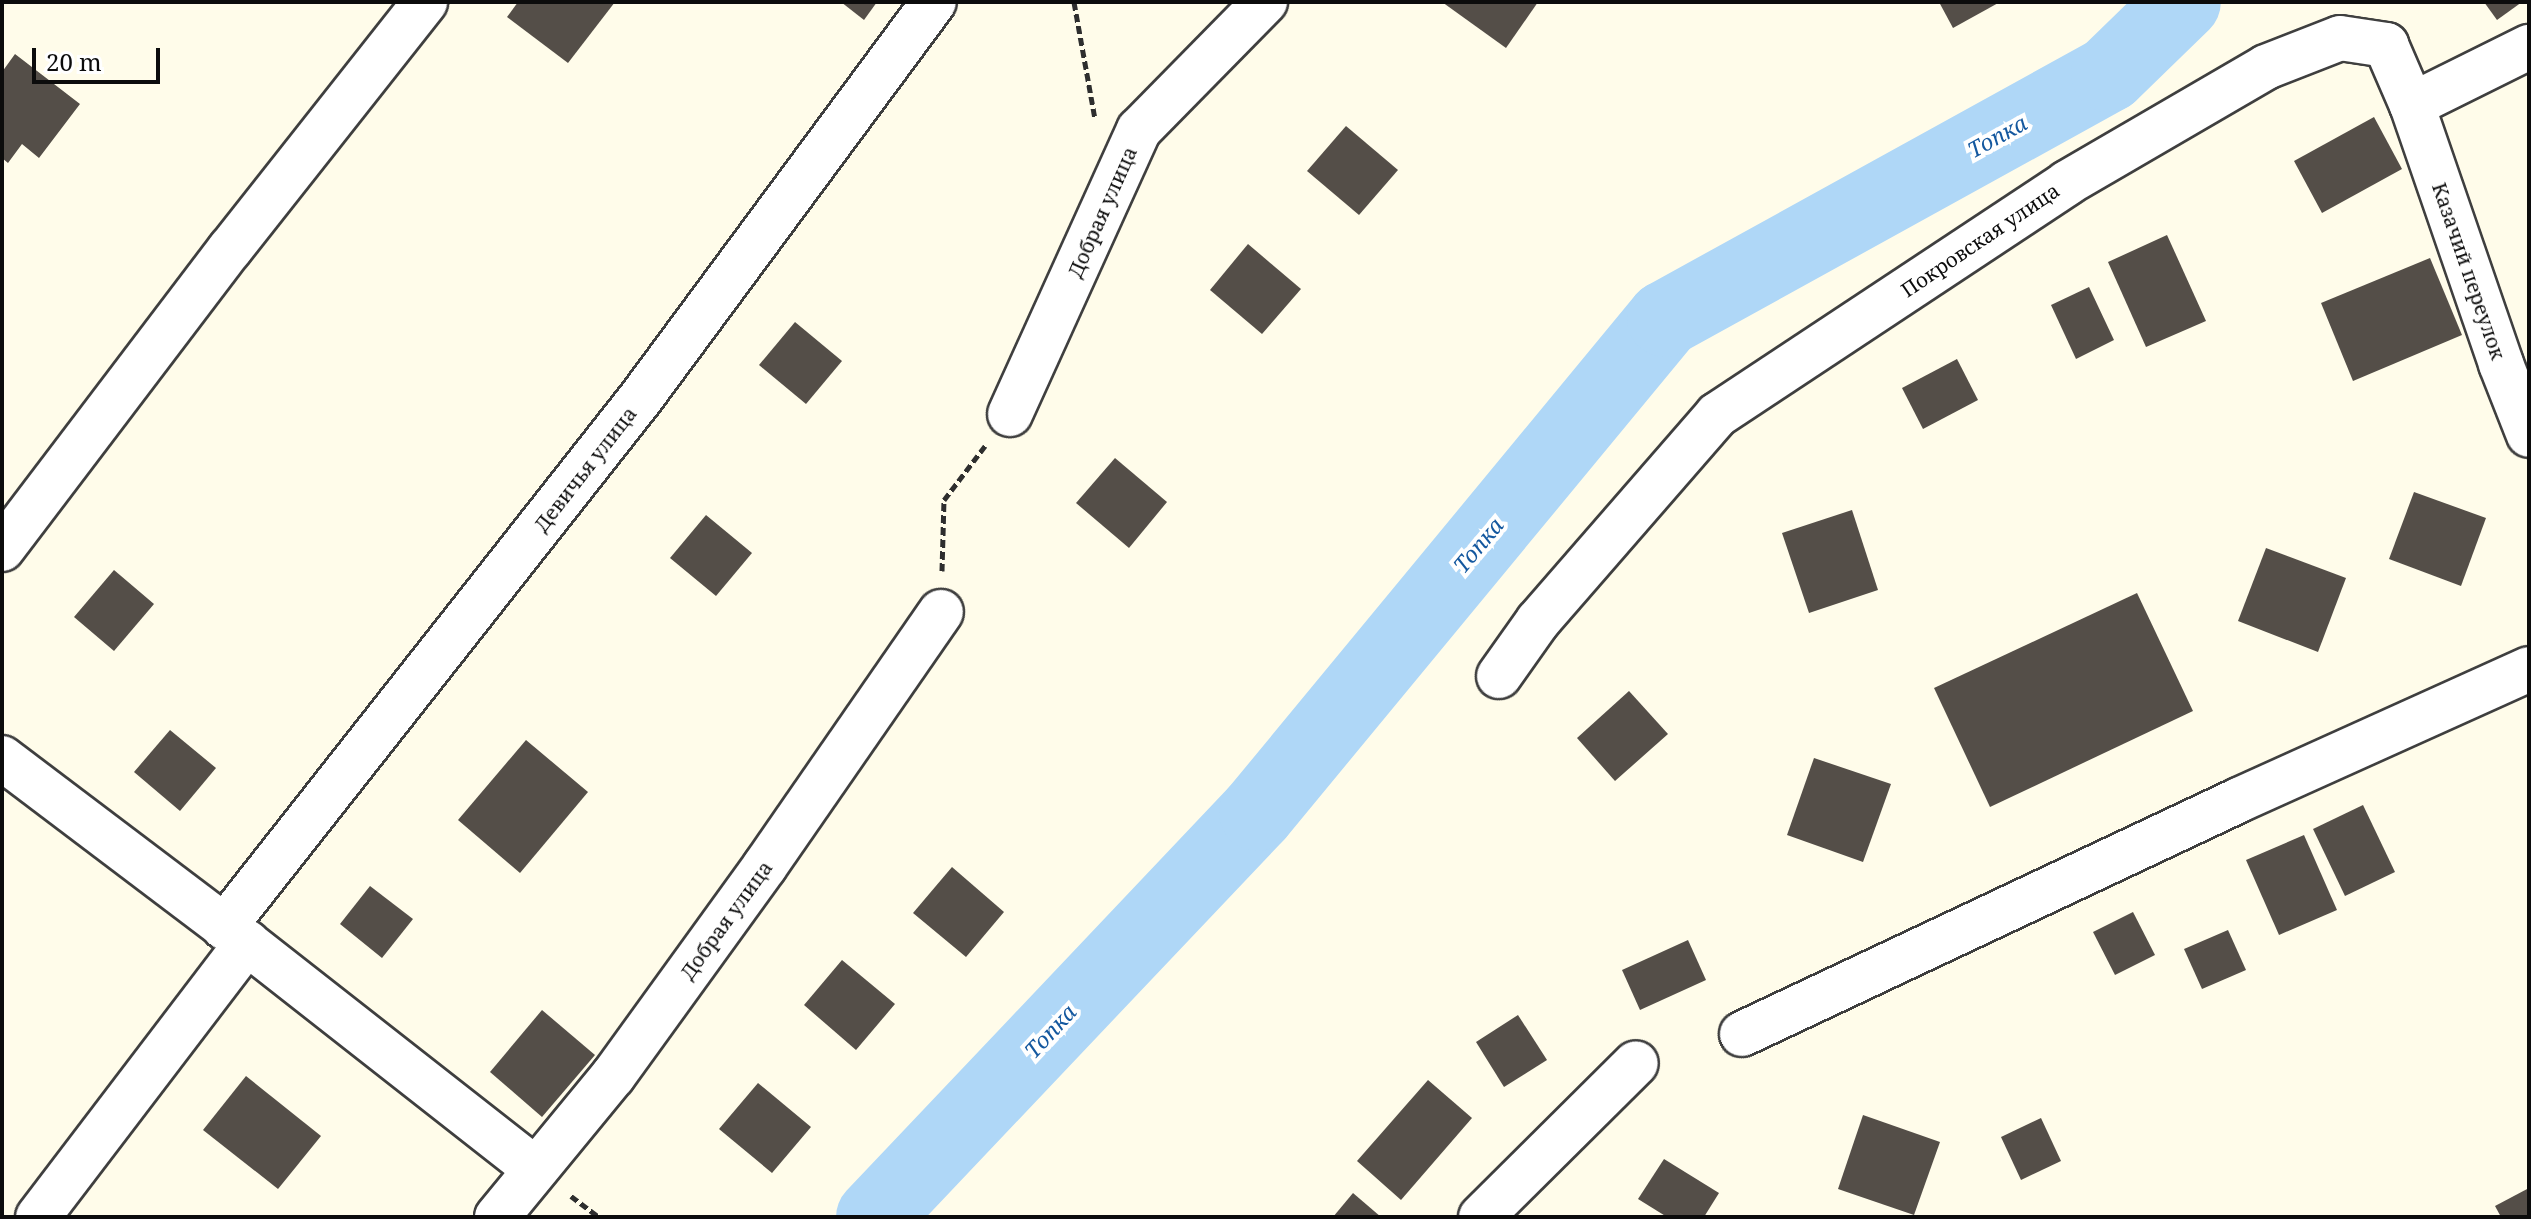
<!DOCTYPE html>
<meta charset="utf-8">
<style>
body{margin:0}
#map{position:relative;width:2531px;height:1219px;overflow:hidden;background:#fffcea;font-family:"Noto Serif",serif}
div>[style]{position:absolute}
.river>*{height:76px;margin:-38px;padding:0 38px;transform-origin:38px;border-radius:38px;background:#afd7f7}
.building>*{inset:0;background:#544e48}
.path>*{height:5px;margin-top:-2.5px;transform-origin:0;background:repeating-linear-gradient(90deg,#2e2e2e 0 8px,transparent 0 12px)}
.roads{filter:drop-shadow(2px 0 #3f3f3f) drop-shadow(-2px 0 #3f3f3f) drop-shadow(0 2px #3f3f3f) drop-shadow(0 -2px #3f3f3f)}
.minor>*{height:44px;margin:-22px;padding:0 22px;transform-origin:22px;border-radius:22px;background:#fff}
span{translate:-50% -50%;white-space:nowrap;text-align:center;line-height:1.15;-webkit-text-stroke:8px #fff;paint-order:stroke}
.street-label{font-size:20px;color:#0c0c0c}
.water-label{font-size:22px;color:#14589f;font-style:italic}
.frame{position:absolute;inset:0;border:4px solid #0c0c0c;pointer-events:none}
.scale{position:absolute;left:32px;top:48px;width:128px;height:36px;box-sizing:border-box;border:4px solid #0c0c0c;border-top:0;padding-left:10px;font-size:24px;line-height:28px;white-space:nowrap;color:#0c0c0c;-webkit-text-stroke:6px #fff;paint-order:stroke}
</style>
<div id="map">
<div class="river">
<i style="left:874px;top:1217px;width:557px;rotate:-46.53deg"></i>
<i style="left:1257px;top:813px;width:641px;rotate:-50.45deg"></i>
<i style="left:1665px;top:319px;width:507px;rotate:-28.89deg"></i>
<i style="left:2109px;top:74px;width:103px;rotate:-44.2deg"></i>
</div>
<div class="building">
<i style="clip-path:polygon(518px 2px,615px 2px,568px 63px,507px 17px)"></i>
<i style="clip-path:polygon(841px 2px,877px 2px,864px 20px)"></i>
<i style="clip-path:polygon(1442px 2px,1538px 2px,1506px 48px)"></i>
<i style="clip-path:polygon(1939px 2px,2000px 2px,1953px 28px)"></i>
<i style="clip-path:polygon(2484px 2px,2522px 2px,2497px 20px)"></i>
<i style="clip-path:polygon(15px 54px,80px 104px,39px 158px,22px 144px,8px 163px,2px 158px,2px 72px)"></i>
<i style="clip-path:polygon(2374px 117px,2402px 169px,2322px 213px,2294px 161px)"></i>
<i style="clip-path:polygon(1346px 126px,1398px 170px,1359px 215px,1307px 171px)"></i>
<i style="clip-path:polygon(2167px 235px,2206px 321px,2146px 347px,2108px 262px)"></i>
<i style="clip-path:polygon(1248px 244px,1301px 289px,1262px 334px,1210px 290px)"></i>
<i style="clip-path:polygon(2430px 258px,2462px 335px,2353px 381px,2321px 303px)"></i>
<i style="clip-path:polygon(2089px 287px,2114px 340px,2076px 359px,2051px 305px)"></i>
<i style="clip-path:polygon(795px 322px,842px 361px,806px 404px,759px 365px)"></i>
<i style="clip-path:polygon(1957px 359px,1978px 400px,1923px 429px,1902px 388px)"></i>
<i style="clip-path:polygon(1115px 458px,1167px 502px,1129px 548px,1076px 503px)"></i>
<i style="clip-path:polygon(2414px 492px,2486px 518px,2461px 586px,2389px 559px)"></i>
<i style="clip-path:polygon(1852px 510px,1878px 590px,1809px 613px,1782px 533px)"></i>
<i style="clip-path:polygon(706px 515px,752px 553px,716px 596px,670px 558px)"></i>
<i style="clip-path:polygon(2266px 548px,2346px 578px,2318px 652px,2238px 621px)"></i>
<i style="clip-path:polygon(114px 570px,154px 604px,114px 651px,74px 617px)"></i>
<i style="clip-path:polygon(2137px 593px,2193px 711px,1990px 807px,1934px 688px)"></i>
<i style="clip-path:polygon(1629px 691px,1668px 734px,1615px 781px,1577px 738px)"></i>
<i style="clip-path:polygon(170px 730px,216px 768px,180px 811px,134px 772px)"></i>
<i style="clip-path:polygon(526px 740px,588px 792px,520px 873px,458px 820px)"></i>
<i style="clip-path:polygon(1814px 758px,1891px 784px,1863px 862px,1787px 835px)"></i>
<i style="clip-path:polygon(2363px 805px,2395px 872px,2345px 896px,2313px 829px)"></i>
<i style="clip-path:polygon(2304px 835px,2337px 910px,2279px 935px,2246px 860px)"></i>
<i style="clip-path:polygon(952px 867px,1004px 912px,966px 957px,913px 913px)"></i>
<i style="clip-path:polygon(370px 886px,413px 919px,382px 958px,340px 924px)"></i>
<i style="clip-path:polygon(2133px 912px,2155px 955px,2115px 975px,2093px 932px)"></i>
<i style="clip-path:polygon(2228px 930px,2246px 970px,2202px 989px,2184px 949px)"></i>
<i style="clip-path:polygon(1688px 940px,1706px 980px,1640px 1010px,1622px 970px)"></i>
<i style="clip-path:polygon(842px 960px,895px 1004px,856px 1050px,804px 1005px)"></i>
<i style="clip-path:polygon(542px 1010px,595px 1055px,542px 1117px,490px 1072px)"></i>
<i style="clip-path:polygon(1518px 1015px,1547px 1060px,1504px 1087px,1476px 1042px)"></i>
<i style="clip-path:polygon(246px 1076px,321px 1136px,278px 1189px,203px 1130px)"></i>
<i style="clip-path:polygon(1428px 1080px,1472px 1118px,1401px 1200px,1357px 1161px)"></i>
<i style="clip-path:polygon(758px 1083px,811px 1127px,772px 1173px,719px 1129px)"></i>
<i style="clip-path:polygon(1863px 1115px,1940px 1142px,1914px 1215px,1838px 1189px)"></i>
<i style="clip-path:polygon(2041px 1118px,2061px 1161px,2021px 1180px,2001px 1137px)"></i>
<i style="clip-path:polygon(1664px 1159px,1719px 1193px,1704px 1217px,1667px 1217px,1638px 1199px)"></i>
<i style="clip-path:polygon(2529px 1188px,2529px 1217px,2501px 1217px,2495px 1206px)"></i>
<i style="clip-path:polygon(1353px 1193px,1381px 1217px,1333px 1217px)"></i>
</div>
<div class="path">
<i style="left:1074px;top:2px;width:119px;rotate:79.8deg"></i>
<i style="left:942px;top:571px;width:71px;rotate:-88.4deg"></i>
<i style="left:944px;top:500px;width:68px;rotate:-52.8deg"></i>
<i style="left:571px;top:1196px;width:35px;rotate:37deg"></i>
</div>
<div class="roads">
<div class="minor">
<i style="left:2412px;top:105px;width:274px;rotate:71deg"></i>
<i style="left:2501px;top:364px;width:76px;rotate:68.5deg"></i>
<i style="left:1010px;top:414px;width:312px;rotate:-65.6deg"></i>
<i style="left:1139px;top:130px;width:180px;rotate:-45.5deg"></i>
<i style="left:2px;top:549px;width:377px;rotate:-52.8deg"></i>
<i style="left:230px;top:249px;width:315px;rotate:-51.7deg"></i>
<i style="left:1499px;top:676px;width:67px;rotate:-54.7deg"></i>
<i style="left:1538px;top:621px;width:273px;rotate:-49deg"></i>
<i style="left:1717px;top:415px;width:420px;rotate:-33.5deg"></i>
<i style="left:2067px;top:183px;width:230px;rotate:-30.2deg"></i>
<i style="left:2266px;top:67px;width:79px;rotate:-21.4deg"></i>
<i style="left:2340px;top:38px;width:47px;rotate:8.7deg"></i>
<i style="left:2386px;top:45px;width:65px;rotate:66.6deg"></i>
<i style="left:2412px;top:105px;width:131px;rotate:-26.4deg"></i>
<i style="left:2px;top:758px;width:307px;rotate:37.1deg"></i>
<i style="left:247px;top:943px;width:366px;rotate:38.1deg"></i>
<i style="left:224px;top:927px;width:672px;rotate:-51.77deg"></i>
<i style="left:640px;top:399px;width:494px;rotate:-53.5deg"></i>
<i style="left:1742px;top:1034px;width:549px;rotate:-25.21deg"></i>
<i style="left:2239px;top:800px;width:318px;rotate:-24.3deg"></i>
<i style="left:38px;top:1217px;width:345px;rotate:-52.7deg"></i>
<i style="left:497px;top:1217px;width:183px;rotate:-50.6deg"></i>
<i style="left:613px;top:1076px;width:259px;rotate:-54.1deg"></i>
<i style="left:765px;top:866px;width:309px;rotate:-55.3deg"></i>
<i style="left:1481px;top:1217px;width:218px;rotate:-44.8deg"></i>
</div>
</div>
<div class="street-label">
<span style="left:1102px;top:212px;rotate:-66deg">Добрая улица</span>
<span style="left:1980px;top:240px;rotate:-34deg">Покровская улица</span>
<span style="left:2469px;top:271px;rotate:71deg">Казачий переулок</span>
<span style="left:585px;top:469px;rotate:-52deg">Девичья улица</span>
<span style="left:726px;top:920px;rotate:-54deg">Добрая улица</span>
</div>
<div class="water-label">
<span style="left:1997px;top:136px;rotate:-29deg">Топка</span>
<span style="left:1478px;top:545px;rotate:-50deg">Топка</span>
<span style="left:1050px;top:1031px;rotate:-47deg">Топка</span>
</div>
<div class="frame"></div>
<div class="scale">20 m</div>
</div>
